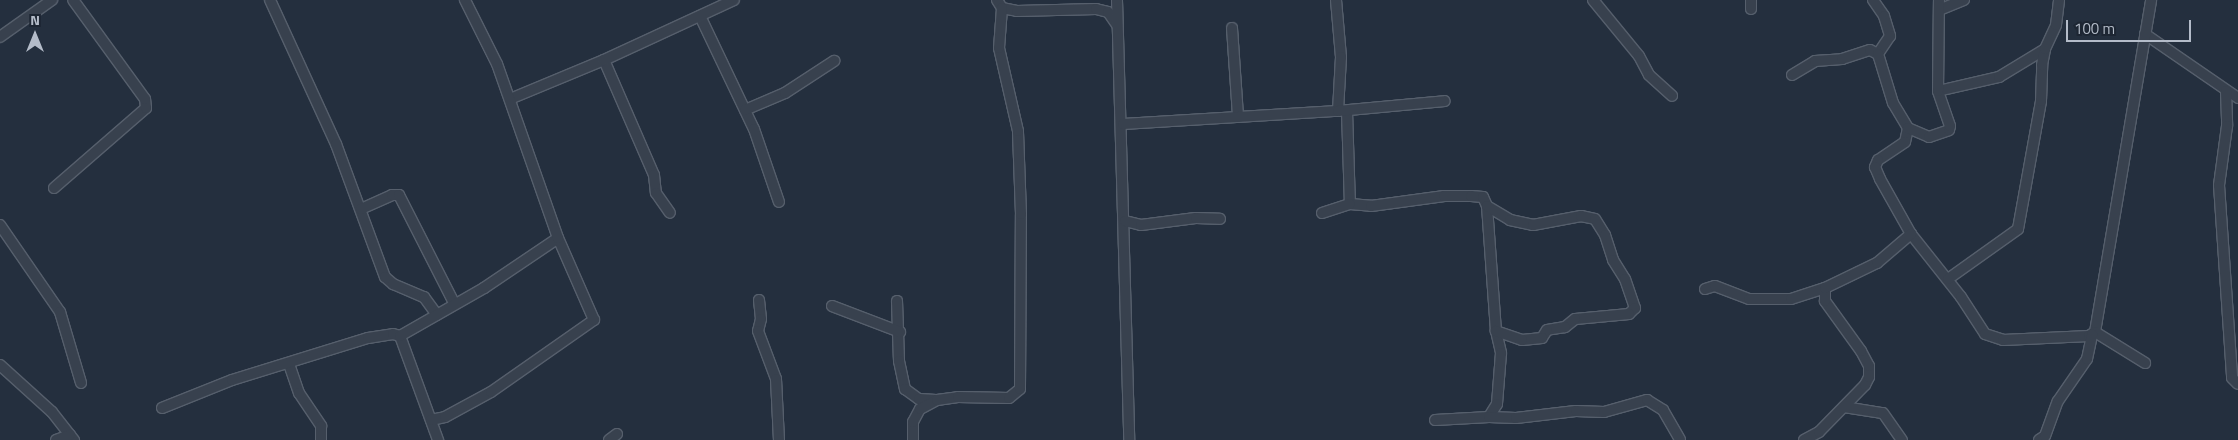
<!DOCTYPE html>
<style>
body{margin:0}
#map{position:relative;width:2238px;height:440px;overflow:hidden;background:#242f3e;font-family:"Titillium Web",sans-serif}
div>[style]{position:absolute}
.roads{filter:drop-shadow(1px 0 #565f6c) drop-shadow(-1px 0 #565f6c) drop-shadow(0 1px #565f6c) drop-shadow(0 -1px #565f6c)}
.minor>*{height:10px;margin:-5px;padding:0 5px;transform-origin:5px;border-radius:5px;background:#38414e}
span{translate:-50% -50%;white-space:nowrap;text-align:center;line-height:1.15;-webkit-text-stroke:5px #1d2633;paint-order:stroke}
.north{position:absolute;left:10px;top:10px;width:50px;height:50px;-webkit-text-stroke:4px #1d2633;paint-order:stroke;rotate:0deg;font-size:14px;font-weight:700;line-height:20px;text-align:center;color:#b4bcc9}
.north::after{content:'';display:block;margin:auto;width:18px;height:22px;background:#b4bcc9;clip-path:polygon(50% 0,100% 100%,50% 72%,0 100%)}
.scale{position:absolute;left:2066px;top:20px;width:125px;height:22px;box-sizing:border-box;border:2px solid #b4bcc9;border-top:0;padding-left:6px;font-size:15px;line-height:18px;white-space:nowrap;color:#b4bcc9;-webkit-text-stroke:4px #1d2633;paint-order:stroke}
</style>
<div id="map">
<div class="roads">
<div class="minor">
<i style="left:270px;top:0;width:158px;rotate:65.4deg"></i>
<i style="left:336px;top:144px;width:142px;rotate:69.8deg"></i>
<i style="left:385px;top:277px;width:11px;rotate:41deg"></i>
<i style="left:393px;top:284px;width:34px;rotate:23deg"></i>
<i style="left:424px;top:297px;width:22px;rotate:54deg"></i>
<i style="left:997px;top:0;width:9px;rotate:58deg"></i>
<i style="left:1002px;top:8px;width:15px;rotate:11deg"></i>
<i style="left:1017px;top:11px;width:79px;rotate:-1.5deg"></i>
<i style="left:1096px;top:9px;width:12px;rotate:14deg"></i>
<i style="left:1108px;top:12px;width:16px;rotate:55deg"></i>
<i style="left:1117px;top:0;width:440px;rotate:88.4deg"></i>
<i style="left:1336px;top:0;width:57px;rotate:85deg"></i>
<i style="left:1341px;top:57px;width:54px;rotate:93.2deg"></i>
<i style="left:1593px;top:0;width:72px;rotate:50.6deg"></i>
<i style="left:1639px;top:56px;width:21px;rotate:62deg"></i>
<i style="left:1649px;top:75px;width:31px;rotate:42deg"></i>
<i style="left:1873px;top:0;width:19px;rotate:55deg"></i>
<i style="left:1884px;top:16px;width:21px;rotate:73deg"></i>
<i style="left:1890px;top:36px;width:22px;rotate:124deg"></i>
<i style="left:1751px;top:9px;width:9px;rotate:-90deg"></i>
<i style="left:1939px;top:10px;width:27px;rotate:-22deg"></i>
<i style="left:700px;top:16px;width:125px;rotate:64.5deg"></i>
<i style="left:754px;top:129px;width:77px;rotate:71.1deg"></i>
<i style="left:1232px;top:28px;width:89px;rotate:86.1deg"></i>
<i style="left:2145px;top:34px;width:113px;rotate:34.5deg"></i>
<i style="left:0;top:37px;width:64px;rotate:-35.4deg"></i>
<i style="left:604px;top:60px;width:125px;rotate:66.5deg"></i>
<i style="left:654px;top:175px;width:18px;rotate:84deg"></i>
<i style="left:656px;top:193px;width:24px;rotate:55deg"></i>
<i style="left:1792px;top:75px;width:27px;rotate:-31deg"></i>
<i style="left:1815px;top:61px;width:27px;rotate:-4deg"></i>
<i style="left:1842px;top:59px;width:29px;rotate:-18deg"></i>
<i style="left:1870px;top:50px;width:9px;rotate:27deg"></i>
<i style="left:1878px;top:54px;width:51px;rotate:73deg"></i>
<i style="left:1893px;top:103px;width:29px;rotate:59deg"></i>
<i style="left:1908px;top:128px;width:14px;rotate:102deg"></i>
<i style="left:1905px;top:142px;width:32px;rotate:146deg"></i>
<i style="left:1878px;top:160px;width:8px;rotate:113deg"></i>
<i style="left:1875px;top:167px;width:13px;rotate:67deg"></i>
<i style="left:1880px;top:179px;width:63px;rotate:60.6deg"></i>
<i style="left:1911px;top:234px;width:80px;rotate:51.6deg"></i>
<i style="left:1961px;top:297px;width:44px;rotate:57deg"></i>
<i style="left:1985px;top:334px;width:19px;rotate:18deg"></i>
<i style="left:2003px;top:340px;width:86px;rotate:-2.7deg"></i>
<i style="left:2089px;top:336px;width:7px;rotate:-34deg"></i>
<i style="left:2095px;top:332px;width:337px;rotate:-80.4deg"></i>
<i style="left:1938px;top:91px;width:63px;rotate:-12.9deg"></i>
<i style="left:1999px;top:77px;width:54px;rotate:-31.3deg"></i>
<i style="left:2226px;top:91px;width:35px;rotate:88deg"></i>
<i style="left:2227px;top:126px;width:60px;rotate:97.7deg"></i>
<i style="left:2219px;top:185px;width:193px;rotate:86.1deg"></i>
<i style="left:2232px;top:378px;width:8px;rotate:45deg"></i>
<i style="left:510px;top:99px;width:102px;rotate:-22.5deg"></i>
<i style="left:604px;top:60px;width:143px;rotate:-24.8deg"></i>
<i style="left:745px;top:110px;width:43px;rotate:-23deg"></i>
<i style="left:785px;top:93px;width:59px;rotate:-33.1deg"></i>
<i style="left:1347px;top:111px;width:93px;rotate:88.2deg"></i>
<i style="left:1350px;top:204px;width:21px;rotate:5deg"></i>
<i style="left:1371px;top:206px;width:74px;rotate:-7.8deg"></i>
<i style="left:1444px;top:196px;width:27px"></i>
<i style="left:1471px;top:196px;width:12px;rotate:5deg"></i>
<i style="left:1483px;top:197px;width:10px;rotate:66deg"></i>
<i style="left:1487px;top:206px;width:125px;rotate:85.9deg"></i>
<i style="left:1496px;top:331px;width:23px;rotate:77deg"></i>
<i style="left:1501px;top:353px;width:51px;rotate:94.5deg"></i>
<i style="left:1497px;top:404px;width:15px;rotate:122deg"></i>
<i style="left:1489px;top:417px;width:54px;rotate:176.8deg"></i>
<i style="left:1123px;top:124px;width:215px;rotate:-3.5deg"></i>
<i style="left:1338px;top:111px;width:107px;rotate:-5.3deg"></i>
<i style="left:1908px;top:128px;width:23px;rotate:23deg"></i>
<i style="left:1929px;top:137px;width:21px;rotate:-19deg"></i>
<i style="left:1949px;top:130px;width:4px;rotate:-76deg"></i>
<i style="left:1950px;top:126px;width:37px;rotate:-109deg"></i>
<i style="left:1938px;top:91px;width:91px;rotate:-89.4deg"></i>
<i style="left:54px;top:188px;width:122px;rotate:-41deg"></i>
<i style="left:146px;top:108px;width:9px;rotate:-96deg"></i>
<i style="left:145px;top:99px;width:122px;rotate:-126deg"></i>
<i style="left:1487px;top:206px;width:27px;rotate:31deg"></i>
<i style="left:1510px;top:220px;width:24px;rotate:12deg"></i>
<i style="left:1533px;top:225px;width:49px;rotate:-10.6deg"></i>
<i style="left:1581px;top:216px;width:14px;rotate:12deg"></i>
<i style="left:1595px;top:219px;width:19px;rotate:58deg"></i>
<i style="left:1605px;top:235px;width:26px;rotate:72deg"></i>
<i style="left:1613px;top:260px;width:22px;rotate:58deg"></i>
<i style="left:1625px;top:279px;width:31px;rotate:71deg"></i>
<i style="left:1635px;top:308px;width:8px;rotate:135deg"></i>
<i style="left:1629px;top:314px;width:54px;rotate:174.7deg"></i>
<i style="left:1575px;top:319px;width:13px;rotate:141deg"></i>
<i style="left:1565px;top:327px;width:18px;rotate:171deg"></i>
<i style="left:1547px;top:330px;width:9px;rotate:122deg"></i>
<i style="left:1542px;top:338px;width:20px;rotate:174deg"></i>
<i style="left:1522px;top:340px;width:28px;rotate:-161deg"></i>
<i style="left:361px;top:209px;width:34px;rotate:-24deg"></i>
<i style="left:392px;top:195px;width:7px"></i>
<i style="left:399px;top:195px;width:121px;rotate:63deg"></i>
<i style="left:1322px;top:213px;width:29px;rotate:-18deg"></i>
<i style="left:1125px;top:221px;width:16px;rotate:14deg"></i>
<i style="left:1141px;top:225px;width:55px;rotate:-7.3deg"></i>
<i style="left:1196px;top:218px;width:24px;rotate:2deg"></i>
<i style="left:0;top:225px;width:106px;rotate:55.4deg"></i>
<i style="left:60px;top:312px;width:74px;rotate:73.5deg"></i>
<i style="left:1948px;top:279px;width:86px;rotate:-35.5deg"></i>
<i style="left:2018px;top:229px;width:130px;rotate:-79.8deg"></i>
<i style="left:2041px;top:101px;width:36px;rotate:-88deg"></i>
<i style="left:2042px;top:65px;width:16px;rotate:-79deg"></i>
<i style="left:2045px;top:49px;width:26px;rotate:-65deg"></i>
<i style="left:2056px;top:25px;width:25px;rotate:-83deg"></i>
<i style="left:1705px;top:289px;width:10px;rotate:-17deg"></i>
<i style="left:1715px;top:286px;width:36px;rotate:21deg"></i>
<i style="left:1749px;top:299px;width:42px"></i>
<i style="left:1791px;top:299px;width:36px;rotate:-18deg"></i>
<i style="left:759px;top:300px;width:19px;rotate:84deg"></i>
<i style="left:761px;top:319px;width:12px;rotate:104deg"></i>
<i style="left:758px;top:331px;width:51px;rotate:69.4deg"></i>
<i style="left:776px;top:379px;width:61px;rotate:87.2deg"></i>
<i style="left:897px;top:301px;width:60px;rotate:88.1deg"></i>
<i style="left:899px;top:361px;width:29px;rotate:78deg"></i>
<i style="left:905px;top:389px;width:17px;rotate:36deg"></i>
<i style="left:919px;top:399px;width:17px;rotate:3deg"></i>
<i style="left:832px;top:306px;width:73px;rotate:20.9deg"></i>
<i style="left:2095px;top:332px;width:59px;rotate:31.8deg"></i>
<i style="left:400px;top:336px;width:111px;rotate:69.9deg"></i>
<i style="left:289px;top:364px;width:31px;rotate:71deg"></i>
<i style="left:299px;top:393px;width:40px;rotate:56deg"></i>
<i style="left:321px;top:426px;width:14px;rotate:90deg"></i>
<i style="left:0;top:365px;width:70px;rotate:42.1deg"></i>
<i style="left:52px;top:412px;width:36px;rotate:52deg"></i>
<i style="left:1844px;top:407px;width:39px;rotate:9deg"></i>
<i style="left:1883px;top:413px;width:33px;rotate:55deg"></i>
<i style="left:162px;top:408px;width:75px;rotate:-21.8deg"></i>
<i style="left:232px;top:380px;width:142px;rotate:-17.2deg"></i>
<i style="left:368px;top:338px;width:25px;rotate:-9deg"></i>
<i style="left:393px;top:334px;width:7px;rotate:16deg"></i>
<i style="left:400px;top:336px;width:97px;rotate:-29.7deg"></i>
<i style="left:484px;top:288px;width:89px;rotate:-34deg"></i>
<i style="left:1489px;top:417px;width:27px;rotate:2deg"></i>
<i style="left:1516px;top:418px;width:60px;rotate:-6.7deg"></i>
<i style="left:1576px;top:411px;width:28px;rotate:2deg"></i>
<i style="left:1604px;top:412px;width:45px;rotate:-15.6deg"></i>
<i style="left:1647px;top:400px;width:19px;rotate:32deg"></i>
<i style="left:1663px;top:410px;width:34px;rotate:60deg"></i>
<i style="left:431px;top:420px;width:14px;rotate:-12deg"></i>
<i style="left:445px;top:417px;width:52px;rotate:-28.5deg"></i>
<i style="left:491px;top:392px;width:126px;rotate:-35deg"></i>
<i style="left:594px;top:320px;width:90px;rotate:-113.7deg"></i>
<i style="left:558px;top:238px;width:184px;rotate:-109.3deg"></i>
<i style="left:497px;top:64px;width:72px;rotate:-116.6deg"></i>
<i style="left:56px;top:440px;width:15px;rotate:-20deg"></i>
<i style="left:609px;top:440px;width:10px;rotate:-37deg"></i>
<i style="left:913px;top:440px;width:18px;rotate:-90deg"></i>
<i style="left:913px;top:422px;width:15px;rotate:-62deg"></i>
<i style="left:920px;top:409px;width:19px;rotate:-28deg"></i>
<i style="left:937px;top:400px;width:21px;rotate:-8deg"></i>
<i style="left:958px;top:397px;width:51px;rotate:1.1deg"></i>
<i style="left:1009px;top:398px;width:14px;rotate:-39deg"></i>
<i style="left:1020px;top:389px;width:175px;rotate:-89.7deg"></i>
<i style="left:1021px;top:214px;width:83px;rotate:-92.1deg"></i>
<i style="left:1018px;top:131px;width:85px;rotate:-102.9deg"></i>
<i style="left:999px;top:48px;width:40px;rotate:-85.7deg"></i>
<i style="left:1804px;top:440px;width:17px;rotate:-28deg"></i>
<i style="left:1819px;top:432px;width:66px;rotate:-45.6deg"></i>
<i style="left:1865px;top:385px;width:9px;rotate:-63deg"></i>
<i style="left:1869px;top:377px;width:11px;rotate:-90deg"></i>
<i style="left:1869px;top:366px;width:17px;rotate:-118deg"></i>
<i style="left:1861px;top:351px;width:62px;rotate:-125.8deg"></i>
<i style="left:1825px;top:301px;width:13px;rotate:-90deg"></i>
<i style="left:1825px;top:288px;width:58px;rotate:-25.7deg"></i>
<i style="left:1877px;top:263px;width:45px;rotate:-40.5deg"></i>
<i style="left:2039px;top:440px;width:7px;rotate:-34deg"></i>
<i style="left:2045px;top:436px;width:37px;rotate:-70deg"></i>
<i style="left:2058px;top:401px;width:51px;rotate:-55.4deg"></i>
<i style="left:2087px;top:359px;width:25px;rotate:-78deg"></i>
</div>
</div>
<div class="north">N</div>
<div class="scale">100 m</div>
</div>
